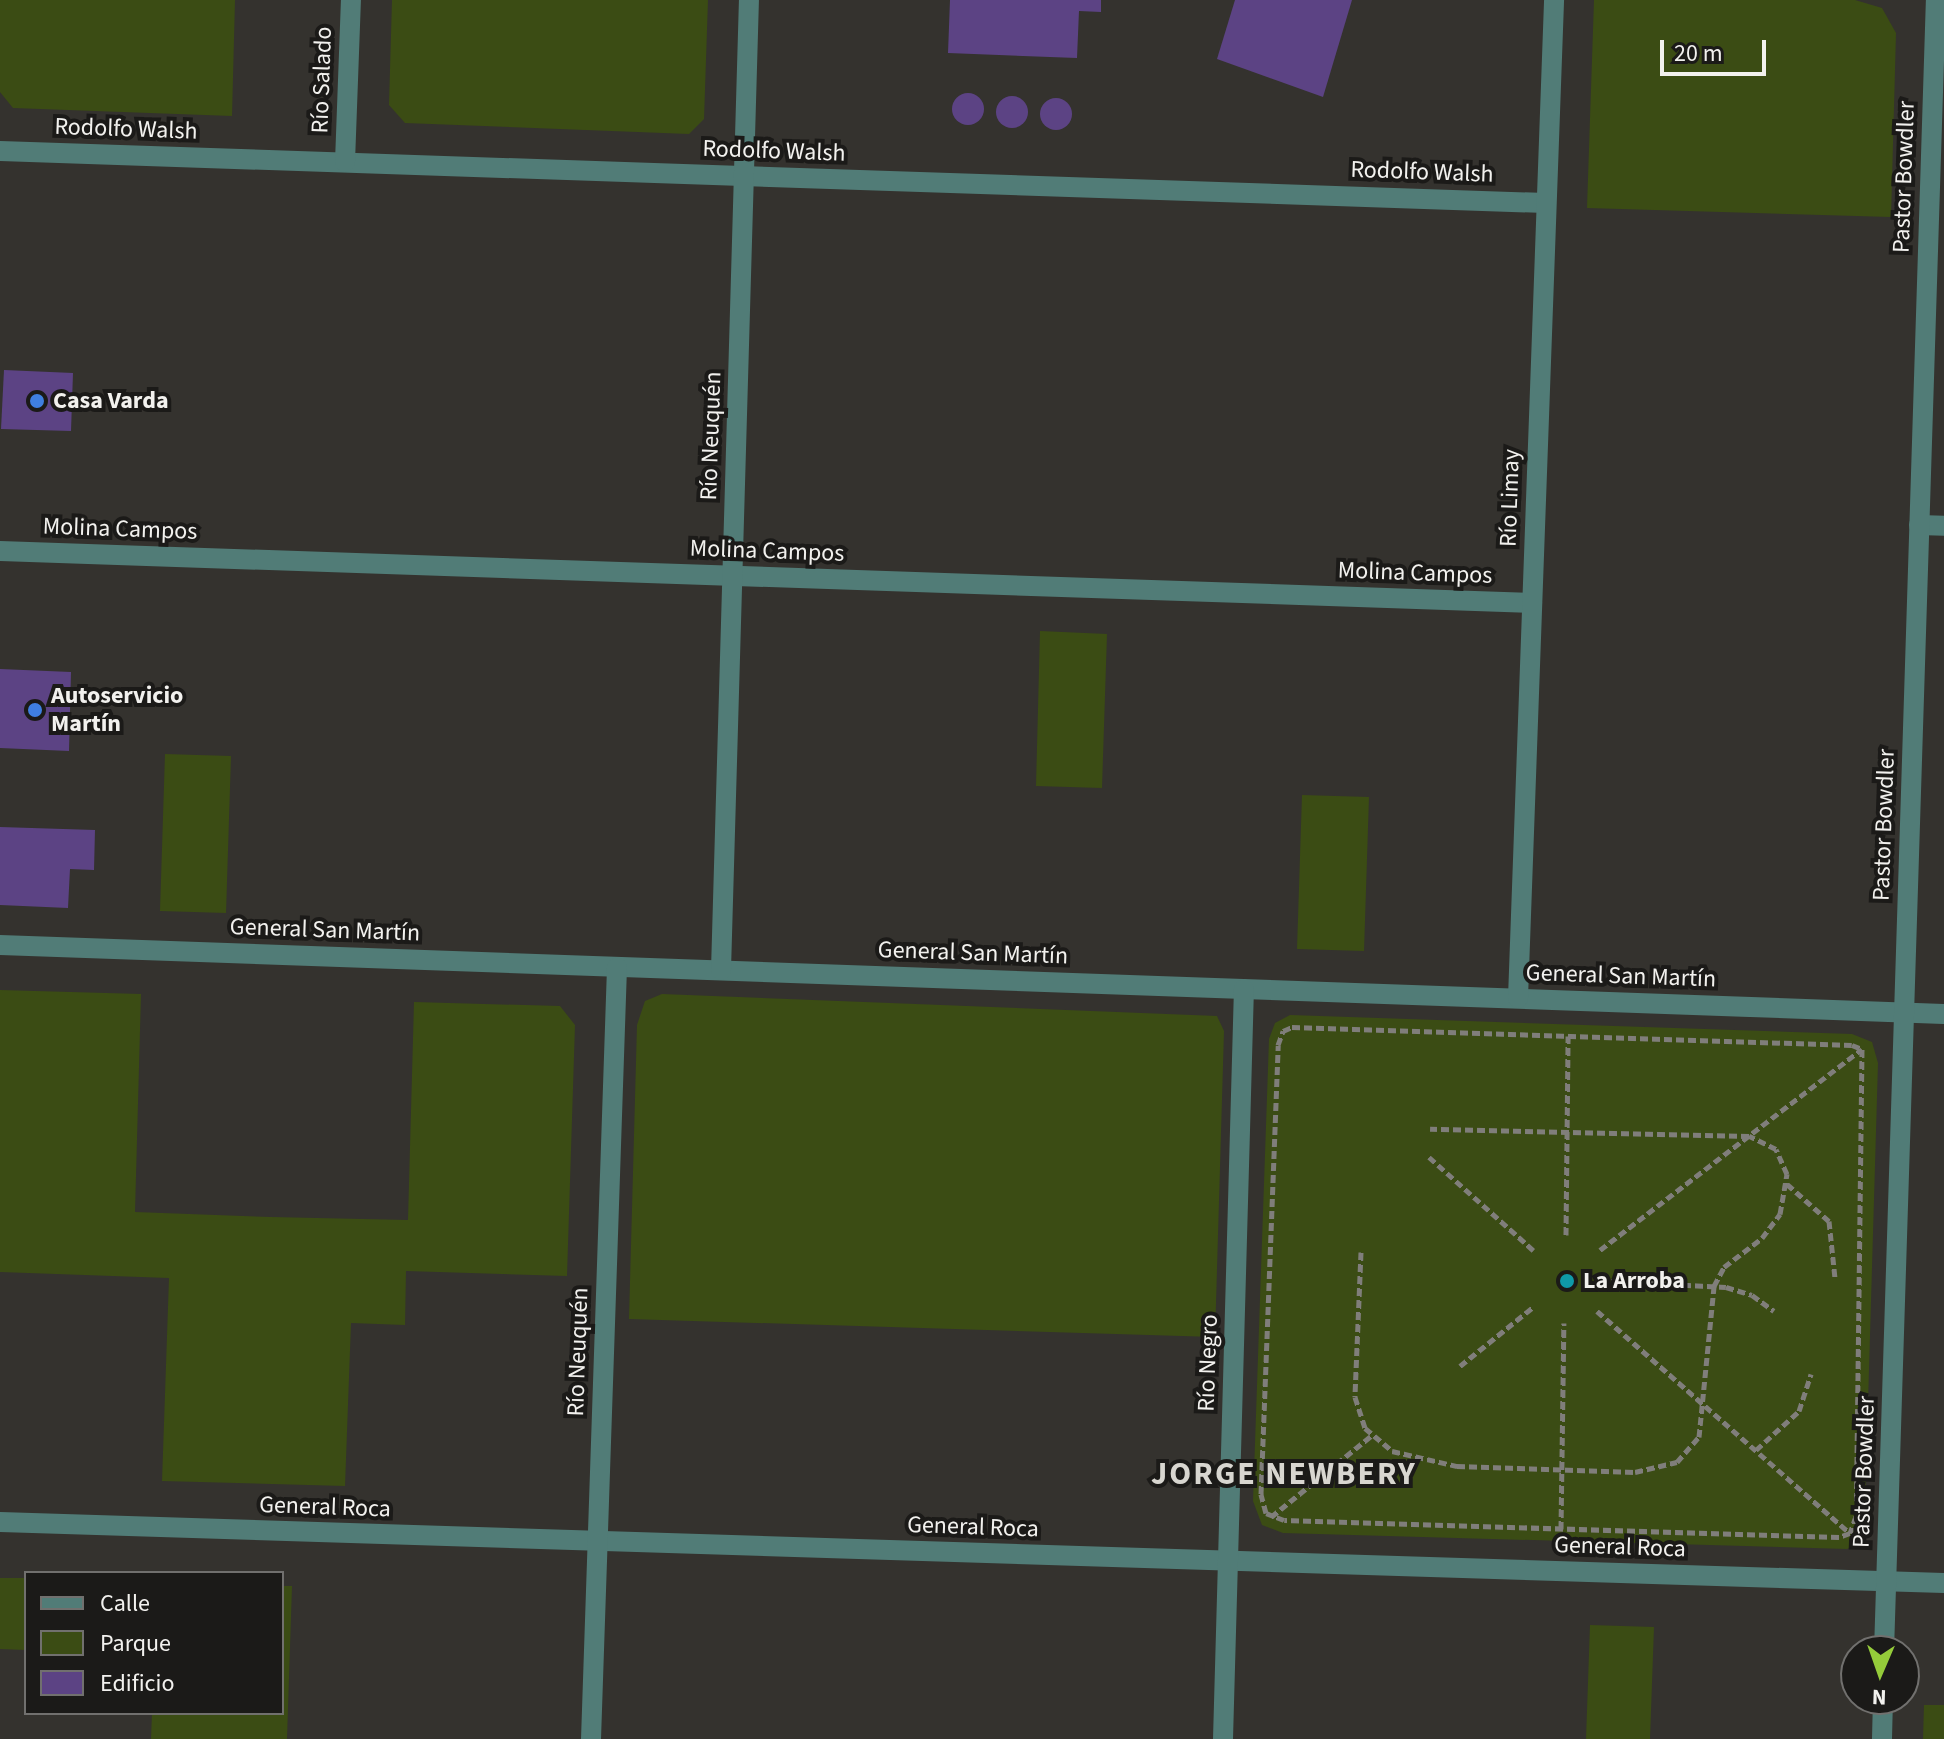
<!DOCTYPE html>
<meta charset="utf-8">
<style>
body{margin:0}
#map{position:relative;width:1944px;height:1739px;overflow:hidden;background:#34322e;font-family:"Source Sans 3",sans-serif}
div>[style]{position:absolute}
.green>*{inset:0;background:#3b4c14}
.building>*{inset:0;background:#5c4384}
.round{border-radius:50%}
.path>*{height:5px;margin-top:-2.5px;transform-origin:0;background:repeating-linear-gradient(90deg,#807e7b 0 8px,transparent 0 12px)}
.minor>*{height:20px;margin:-10px;padding:0 10px;transform-origin:10px;border-radius:10px;background:#517c77}
.dots>*{width:22px;height:22px;translate:-50% -50%;box-sizing:border-box;border:4px solid #1b1a18;border-radius:50%}
span{translate:-50% -50%;white-space:nowrap;text-align:center;line-height:1.15;-webkit-text-stroke:8px #1b1a18;paint-order:stroke}
.street-label{font-size:24px;color:#f2f1ee}
.poi-label{font-size:24px;color:#f2f1ee;font-weight:700}
.left{translate:0 -50%;text-align:left}
.district-label{font-size:32px;color:#d8d6d0;font-weight:700;letter-spacing:2px}
.legend{position:absolute;left:24px;top:1571px;width:260px;height:144px;box-sizing:border-box;background:#1b1a18;border:2px solid #71706e;margin:0;padding:10px 14px;list-style:none;font-size:24px;color:#f2f1ee}
.legend li{display:flex;align-items:center;gap:16px;height:40px}
.legend b{width:40px;border:2px solid #71706e}
.north{position:absolute;left:1840px;top:1635px;width:80px;height:80px;box-sizing:border-box;background:#1b1a18;border:2px solid #71706e;border-radius:50%;rotate:182deg;font-size:22px;font-weight:700;line-height:32px;text-align:center;color:#f2f1ee}
.north::after{content:'';display:block;margin:auto;width:28px;height:36px;background:#95cc3a;clip-path:polygon(50% 0,100% 100%,50% 72%,0 100%)}
.scale{position:absolute;left:1660px;top:40px;width:106px;height:36px;box-sizing:border-box;border:4px solid #f2f1ee;border-top:0;padding-left:10px;font-size:24px;line-height:28px;white-space:nowrap;color:#f2f1ee;-webkit-text-stroke:6px #1b1a18;paint-order:stroke}
</style>
<div id="map">
<div class="green">
<i style="clip-path:polygon(0 0,235px 0,232px 116px,13px 108px,0 92px)"></i>
<i style="clip-path:polygon(392px 0,708px 0,704px 119px,689px 134px,405px 123px,389px 105px)"></i>
<i style="clip-path:polygon(1594px 0,1855px 0,1882px 8px,1896px 33px,1891px 217px,1587px 208px)"></i>
<i style="clip-path:polygon(1040px 631px,1107px 634px,1102px 788px,1036px 786px)"></i>
<i style="clip-path:polygon(165px 754px,231px 756px,226px 913px,160px 911px)"></i>
<i style="clip-path:polygon(1302px 795px,1369px 797px,1364px 951px,1297px 949px)"></i>
<i style="clip-path:polygon(0 990px,141px 994px,135px 1212px,271px 1217px,408px 1220px,414px 1002px,560px 1006px,575px 1025px,567px 1276px,406px 1271px,405px 1325px,351px 1323px,345px 1486px,162px 1481px,169px 1278px,0 1272px)"></i>
<i style="clip-path:polygon(662px 994px,1217px 1016px,1224px 1031px,1215px 1337px,629px 1319px,637px 1025px,645px 1001px)"></i>
<i style="clip-path:polygon(1290px 1015px,1852px 1034px,1872px 1042px,1878px 1063px,1864px 1540px,1847px 1549px,1283px 1533px,1262px 1525px,1253px 1501px,1269px 1039px,1275px 1023px)"></i>
<i style="clip-path:polygon(0 1578px,26px 1578px,26px 1650px,0 1649px)"></i>
<i style="clip-path:polygon(282px 1586px,292px 1586px,287px 1739px,151px 1739px,152px 1713px,282px 1713px)"></i>
<i style="clip-path:polygon(1590px 1625px,1654px 1627px,1650px 1739px,1586px 1739px)"></i>
<i style="clip-path:polygon(1924px 1705px,1944px 1705px,1944px 1739px,1923px 1739px)"></i>
</div>
<div class="building">
<i style="clip-path:polygon(950px 0,1101px 0,1101px 12px,1079px 11px,1077px 58px,948px 53px)"></i>
<i style="clip-path:polygon(1235px 0,1352px 0,1323px 97px,1217px 59px)"></i>
<i class="round" style="left:952px;top:93px;width:32px;height:32px"></i>
<i class="round" style="left:996px;top:96px;width:32px;height:32px"></i>
<i class="round" style="left:1040px;top:98px;width:32px;height:32px"></i>
<i style="clip-path:polygon(4px 370px,73px 373px,71px 431px,1px 429px)"></i>
<i style="clip-path:polygon(0 669px,71px 672px,69px 751px,0 748px)"></i>
<i style="clip-path:polygon(0 827px,95px 830px,94px 870px,70px 869px,68px 908px,0 905px)"></i>
</div>
<div class="path">
<i style="left:1292px;top:1027px;width:560px;rotate:1.84deg"></i>
<i style="left:1852px;top:1045px;width:11px;rotate:22deg"></i>
<i style="left:1862px;top:1049px;width:467px;rotate:90.7deg"></i>
<i style="left:1856px;top:1516px;width:18px;rotate:109deg"></i>
<i style="left:1850px;top:1533px;width:12px;rotate:160deg"></i>
<i style="left:1839px;top:1537px;width:555px;rotate:-178.25deg"></i>
<i style="left:1284px;top:1520px;width:19px;rotate:-159deg"></i>
<i style="left:1266px;top:1513px;width:20px;rotate:-105deg"></i>
<i style="left:1261px;top:1494px;width:449px;rotate:-87.8deg"></i>
<i style="left:1278px;top:1045px;width:15px;rotate:-70deg"></i>
<i style="left:1283px;top:1031px;width:10px;rotate:-24deg"></i>
<i style="left:1429px;top:1157px;width:140px;rotate:41.8deg"></i>
<i style="left:1787px;top:1184px;width:56px;rotate:41.4deg"></i>
<i style="left:1829px;top:1221px;width:57px;rotate:84deg"></i>
<i style="left:1566px;top:1235px;width:199px;rotate:-89.4deg"></i>
<i style="left:1600px;top:1250px;width:330px;rotate:-37.5deg"></i>
<i style="left:1361px;top:1252px;width:145px;rotate:92.4deg"></i>
<i style="left:1355px;top:1397px;width:33px;rotate:72deg"></i>
<i style="left:1365px;top:1428px;width:35px;rotate:40deg"></i>
<i style="left:1392px;top:1451px;width:67px;rotate:13deg"></i>
<i style="left:1457px;top:1466px;width:178px;rotate:1.9deg"></i>
<i style="left:1635px;top:1472px;width:43px;rotate:-13.4deg"></i>
<i style="left:1677px;top:1462px;width:33px;rotate:-49deg"></i>
<i style="left:1699px;top:1437px;width:152px;rotate:-84.3deg"></i>
<i style="left:1714px;top:1286px;width:21px;rotate:-62deg"></i>
<i style="left:1724px;top:1267px;width:48px;rotate:-37.3deg"></i>
<i style="left:1762px;top:1238px;width:30px;rotate:-53deg"></i>
<i style="left:1780px;top:1214px;width:41px;rotate:-80.1deg"></i>
<i style="left:1787px;top:1174px;width:27px;rotate:-114deg"></i>
<i style="left:1776px;top:1149px;width:30px;rotate:-154deg"></i>
<i style="left:1749px;top:1136px;width:319px;rotate:-178.7deg"></i>
<i style="left:1611px;top:1281px;width:115px;rotate:3deg"></i>
<i style="left:1726px;top:1287px;width:27px;rotate:17deg"></i>
<i style="left:1752px;top:1295px;width:27px;rotate:36deg"></i>
<i style="left:1597px;top:1311px;width:337px;rotate:41.3deg"></i>
<i style="left:1460px;top:1366px;width:94px;rotate:-38.9deg"></i>
<i style="left:1756px;top:1450px;width:58px;rotate:-42.2deg"></i>
<i style="left:1799px;top:1411px;width:39px;rotate:-72deg"></i>
<i style="left:1271px;top:1517px;width:129px;rotate:-39deg"></i>
<i style="left:1561px;top:1529px;width:206px;rotate:-89.2deg"></i>
</div>
<div class="minor">
<i style="left:0;top:151px;width:1547px;rotate:1.93deg"></i>
<i style="left:345px;top:162px;width:162px;rotate:-87.9deg"></i>
<i style="left:1919px;top:525px;width:25px;rotate:2deg"></i>
<i style="left:0;top:551px;width:1533px;rotate:1.94deg"></i>
<i style="left:0;top:945px;width:1945px;rotate:2.03deg"></i>
<i style="left:721px;top:970px;width:970px;rotate:-88.35deg"></i>
<i style="left:1518px;top:998px;width:999px;rotate:-87.93deg"></i>
<i style="left:0;top:1522px;width:1945px;rotate:1.8deg"></i>
<i style="left:1884px;top:1651px;width:1652px;rotate:-88.2deg"></i>
<i style="left:591px;top:1739px;width:772px;rotate:-88.07deg"></i>
<i style="left:1223px;top:1739px;width:750px;rotate:-88.4deg"></i>
<i style="left:1882px;top:1739px;width:40px;rotate:-88.6deg"></i>
</div>
<div class="dots">
<i style="left:37px;top:401px;background:#3f7fe0"></i>
<i style="left:35px;top:710px;background:#3f7fe0"></i>
<i style="left:1567px;top:1281px;background:#0f9aa8"></i>
</div>
<div class="street-label">
<span style="left:322px;top:80px;rotate:-88deg">Río Salado</span>
<span style="left:126px;top:129px;rotate:2deg">Rodolfo Walsh</span>
<span style="left:774px;top:151px;rotate:2deg">Rodolfo Walsh</span>
<span style="left:1422px;top:172px;rotate:2deg">Rodolfo Walsh</span>
<span style="left:1904px;top:177px;rotate:-88deg">Pastor Bowdler</span>
<span style="left:711px;top:436px;rotate:-88deg">Río Neuquén</span>
<span style="left:1510px;top:498px;rotate:-88deg">Río Limay</span>
<span style="left:120px;top:529px;rotate:2deg">Molina Campos</span>
<span style="left:767px;top:551px;rotate:2deg">Molina Campos</span>
<span style="left:1415px;top:573px;rotate:2deg">Molina Campos</span>
<span style="left:1884px;top:825px;rotate:-88deg">Pastor Bowdler</span>
<span style="left:325px;top:930px;rotate:2deg">General San Martín</span>
<span style="left:973px;top:953px;rotate:2deg">General San Martín</span>
<span style="left:1621px;top:976px;rotate:2deg">General San Martín</span>
<span style="left:578px;top:1352px;rotate:-88deg">Río Neuquén</span>
<span style="left:1208px;top:1363px;rotate:-88deg">Río Negro</span>
<span style="left:1864px;top:1472px;rotate:-88deg">Pastor Bowdler</span>
<span style="left:325px;top:1507px;rotate:2deg">General Roca</span>
<span style="left:973px;top:1527px;rotate:2deg">General Roca</span>
<span style="left:1620px;top:1547px;rotate:2deg">General Roca</span>
</div>
<div class="poi-label">
<span class="left" style="left:53px;top:401px">Casa Varda</span>
<span class="left" style="left:51px;top:710px">Autoservicio<br>Martín</span>
<span class="left" style="left:1583px;top:1281px">La Arroba</span>
</div>
<div class="district-label">
<span style="left:1284px;top:1474px">JORGE NEWBERY</span>
</div>
<ul class="legend">
<li><b style="height:10px;background:#517c77"></b>Calle</li>
<li><b style="height:22px;background:#3b4c14"></b>Parque</li>
<li><b style="height:22px;background:#5c4384"></b>Edificio</li>
</ul>
<div class="north">N</div>
<div class="scale">20 m</div>
</div>
